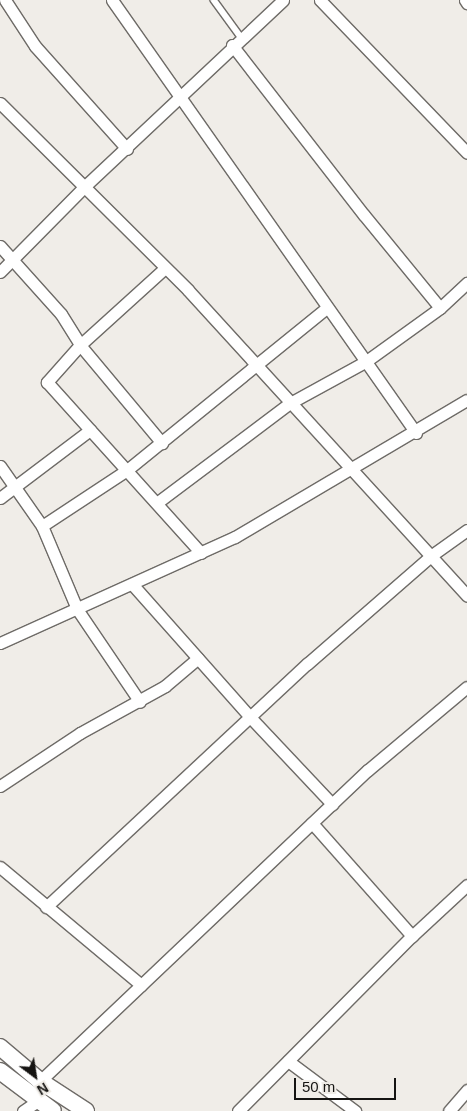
<!DOCTYPE html>
<style>
body{margin:0}
#map{position:relative;width:467px;height:1111px;overflow:hidden;background:#f0ede8;font-family:Arial,sans-serif}
div>[style]{position:absolute}
.roads{filter:drop-shadow(1px 0 #6e6b67) drop-shadow(-1px 0 #6e6b67) drop-shadow(0 1px #6e6b67) drop-shadow(0 -1px #6e6b67)}
.lane>*{height:5.5px;margin:-2.75px;padding:0 2.75px;transform-origin:2.75px;border-radius:2.75px;background:#fff}
.street>*{height:11px;margin:-5.5px;padding:0 5.5px;transform-origin:5.5px;border-radius:5.5px;background:#fff}
.secondary>*{height:16px;margin:-8px;padding:0 8px;transform-origin:8px;border-radius:8px;background:#fff}
span{translate:-50% -50%;white-space:nowrap;text-align:center;line-height:1.15;-webkit-text-stroke:4.5px #f0ede8;paint-order:stroke}
.north{position:absolute;left:10px;top:1051px;width:50px;height:50px;-webkit-text-stroke:4px #f0ede8;paint-order:stroke;rotate:149deg;font-size:14px;font-weight:700;line-height:20px;text-align:center;color:#151412}
.north::after{content:'';display:block;margin:auto;width:18px;height:22px;background:#151412;clip-path:polygon(50% 0,100% 100%,50% 72%,0 100%)}
.scale{position:absolute;left:294px;top:1078px;width:102px;height:22px;box-sizing:border-box;border:2px solid #151412;border-top:0;padding-left:6px;font-size:15px;line-height:18px;white-space:nowrap;color:#151412;-webkit-text-stroke:4px #f0ede8;paint-order:stroke}
</style>
<div id="map">
<div class="roads">
<div class="lane">
<i style="left:214px;top:0;width:46px;rotate:53.9deg"></i>
</div>
<div class="street">
<i style="left:5px;top:0;width:55px;rotate:56.9deg"></i>
<i style="left:35px;top:46px;width:138px;rotate:48.2deg"></i>
<i style="left:112px;top:0;width:529px;rotate:54.93deg"></i>
<i style="left:320px;top:0;width:212px;rotate:46.1deg"></i>
<i style="left:465px;top:0;width:4px;rotate:56deg"></i>
<i style="left:232px;top:45px;width:215px;rotate:52.2deg"></i>
<i style="left:364px;top:215px;width:120px;rotate:50.7deg"></i>
<i style="left:0;top:103px;width:265px;rotate:44.8deg"></i>
<i style="left:188px;top:290px;width:414px;rotate:47.6deg"></i>
<i style="left:0;top:246px;width:91px;rotate:48.1deg"></i>
<i style="left:61px;top:314px;width:36px;rotate:58deg"></i>
<i style="left:80px;top:345px;width:128px;rotate:50.1deg"></i>
<i style="left:165px;top:268px;width:115px;rotate:137.8deg"></i>
<i style="left:80px;top:345px;width:50px;rotate:131.7deg"></i>
<i style="left:47px;top:382px;width:230px;rotate:48deg"></i>
<i style="left:0;top:272px;width:120px;rotate:-45.3deg"></i>
<i style="left:84px;top:187px;width:273px;rotate:-43.2deg"></i>
<i style="left:0;top:466px;width:73px;rotate:55deg"></i>
<i style="left:42px;top:526px;width:90px;rotate:67.1deg"></i>
<i style="left:77px;top:609px;width:112px;rotate:55.9deg"></i>
<i style="left:0;top:498px;width:113px;rotate:-37.1deg"></i>
<i style="left:158px;top:502px;width:165px;rotate:-36.9deg"></i>
<i style="left:290px;top:403px;width:85px;rotate:-28.7deg"></i>
<i style="left:365px;top:362px;width:92px;rotate:-35.8deg"></i>
<i style="left:440px;top:308px;width:37px;rotate:-43deg"></i>
<i style="left:42px;top:526px;width:102px;rotate:-33.4deg"></i>
<i style="left:127px;top:470px;width:257px;rotate:-39.1deg"></i>
<i style="left:132px;top:584px;width:178px;rotate:48.4deg"></i>
<i style="left:250px;top:717px;width:120px;rotate:46.7deg"></i>
<i style="left:0;top:643px;width:258px;rotate:-24.3deg"></i>
<i style="left:235px;top:537px;width:269px;rotate:-30.6deg"></i>
<i style="left:0;top:786px;width:96px;rotate:-33.5deg"></i>
<i style="left:80px;top:733px;width:97px;rotate:-28.9deg"></i>
<i style="left:165px;top:686px;width:43px;rotate:-40.3deg"></i>
<i style="left:312px;top:823px;width:151px;rotate:48.5deg"></i>
<i style="left:0;top:867px;width:184px;rotate:39.9deg"></i>
<i style="left:46px;top:907px;width:357px;rotate:-43deg"></i>
<i style="left:307px;top:664px;width:166px;rotate:-41.1deg"></i>
<i style="left:432px;top:555px;width:43px;rotate:-35.5deg"></i>
<i style="left:288px;top:1061px;width:84px;rotate:36.7deg"></i>
<i style="left:40px;top:1081px;width:452px;rotate:-43.5deg"></i>
<i style="left:368px;top:770px;width:129px;rotate:-40deg"></i>
<i style="left:23px;top:1111px;width:18px;rotate:-34deg"></i>
<i style="left:238px;top:1111px;width:247px;rotate:-45.2deg"></i>
<i style="left:412px;top:936px;width:75px;rotate:-42.8deg"></i>
<i style="left:449px;top:1111px;width:28px;rotate:-49deg"></i>
</div>
<div class="secondary">
<i style="left:0;top:1047px;width:52px;rotate:40.4deg"></i>
<i style="left:40px;top:1081px;width:55px;rotate:33.1deg"></i>
<i style="left:0;top:1071px;width:66px;rotate:37deg"></i>
</div>
</div>
<div class="north">N</div>
<div class="scale">50 m</div>
</div>
